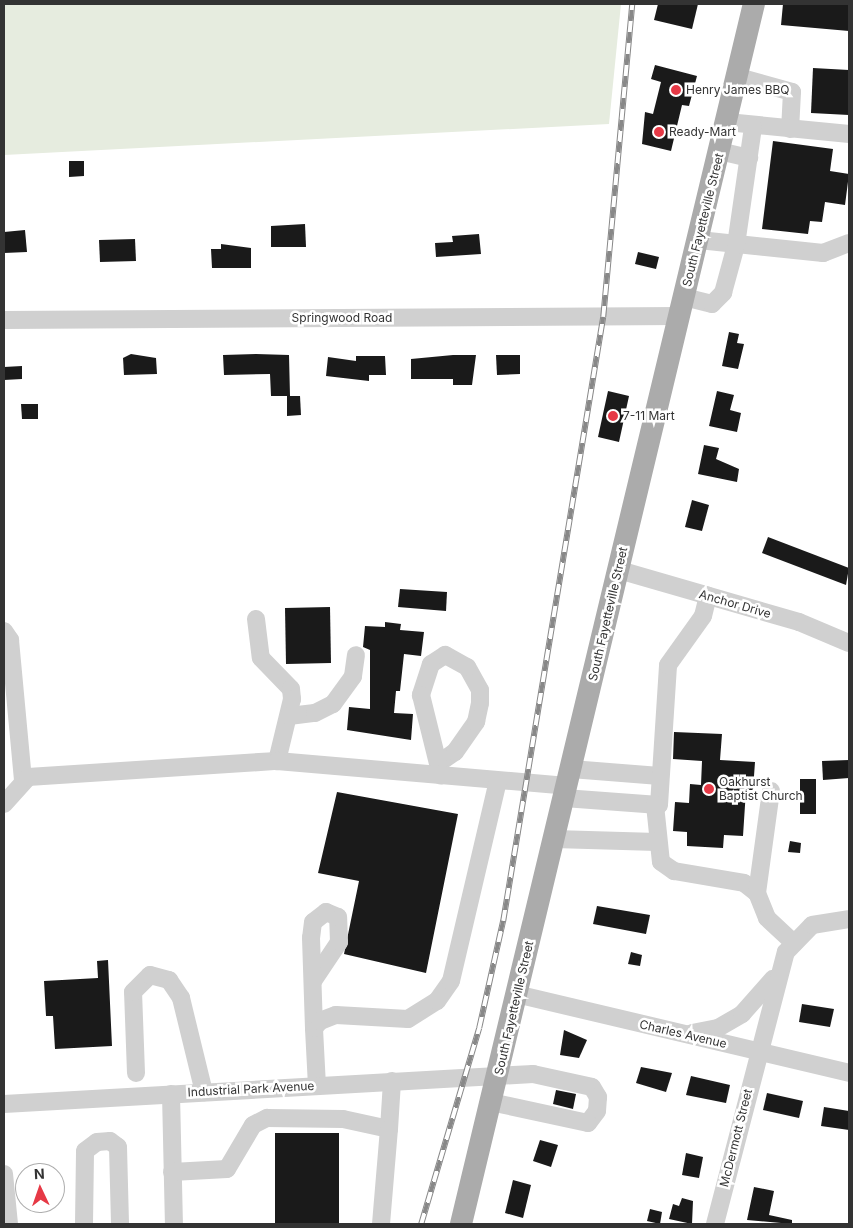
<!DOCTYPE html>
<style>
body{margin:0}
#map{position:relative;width:853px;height:1228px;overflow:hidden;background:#fff;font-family:Inter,sans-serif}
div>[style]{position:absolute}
.green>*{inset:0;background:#e6ecdf}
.building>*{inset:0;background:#1a1a1a}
.minor>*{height:18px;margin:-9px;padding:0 9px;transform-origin:9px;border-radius:9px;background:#d0d0d0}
.major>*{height:22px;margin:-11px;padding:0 11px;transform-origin:11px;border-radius:11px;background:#ababab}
.rail>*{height:5.5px;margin-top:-2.75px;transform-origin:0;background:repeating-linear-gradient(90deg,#fff 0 11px,#888 0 22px);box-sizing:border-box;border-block:1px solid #888}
.dots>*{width:14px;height:14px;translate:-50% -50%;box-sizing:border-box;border:2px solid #fff;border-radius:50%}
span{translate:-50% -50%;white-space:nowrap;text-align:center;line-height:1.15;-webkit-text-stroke:5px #fff;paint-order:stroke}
.poi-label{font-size:12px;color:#333}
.left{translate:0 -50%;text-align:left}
.street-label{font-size:12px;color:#333}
.frame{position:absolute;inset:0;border:5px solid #333;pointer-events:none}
.north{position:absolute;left:15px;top:1163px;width:50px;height:50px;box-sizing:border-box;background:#fff;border:1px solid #adadad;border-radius:50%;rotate:357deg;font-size:14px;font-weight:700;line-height:20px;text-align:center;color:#333}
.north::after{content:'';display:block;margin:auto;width:18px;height:22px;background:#e63946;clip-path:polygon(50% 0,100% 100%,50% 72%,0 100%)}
</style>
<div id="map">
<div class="green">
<i style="clip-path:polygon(4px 4px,621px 4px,609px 124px,4px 155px)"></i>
</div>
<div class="building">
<i style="clip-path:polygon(658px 4px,698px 4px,692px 29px,654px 20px)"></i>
<i style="clip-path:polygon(783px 4px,849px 4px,849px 31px,781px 25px)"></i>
<i style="clip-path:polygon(655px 65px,697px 76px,689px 106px,682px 105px,671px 151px,642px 144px,645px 112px,653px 114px,661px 82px,651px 79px)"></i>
<i style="clip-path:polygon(813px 68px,849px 70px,849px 115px,811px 113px)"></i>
<i style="clip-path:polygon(773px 141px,833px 149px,830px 171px,849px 174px,845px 205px,825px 202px,822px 222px,810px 221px,808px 234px,762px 229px)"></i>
<i style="clip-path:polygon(69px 161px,84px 161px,84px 176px,69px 177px)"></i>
<i style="clip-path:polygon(305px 224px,306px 247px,271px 247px,271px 226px)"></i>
<i style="clip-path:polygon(25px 230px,27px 252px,4px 253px,4px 232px)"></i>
<i style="clip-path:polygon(479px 234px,481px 254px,436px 257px,435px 243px,453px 242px,452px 236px)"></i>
<i style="clip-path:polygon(135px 239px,136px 261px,100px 262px,99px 240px)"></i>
<i style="clip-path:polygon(221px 244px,251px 248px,251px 268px,212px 268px,211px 249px,221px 249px)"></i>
<i style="clip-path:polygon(638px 252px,659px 257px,656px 269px,635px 264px)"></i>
<i style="clip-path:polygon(729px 332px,739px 334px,737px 343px,744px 344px,738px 369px,722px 366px)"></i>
<i style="clip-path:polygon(131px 354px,156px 358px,157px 374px,124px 375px,123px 358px)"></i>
<i style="clip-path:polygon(256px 354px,289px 355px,290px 396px,271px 396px,270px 374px,224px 375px,223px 355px)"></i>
<i style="clip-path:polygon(453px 355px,476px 355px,472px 385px,453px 385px,453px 379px,411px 379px,411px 359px)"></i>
<i style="clip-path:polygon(496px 355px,520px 355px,520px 374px,497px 375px)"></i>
<i style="clip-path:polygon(356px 356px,385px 356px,386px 375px,369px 375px,369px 381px,326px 376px,328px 357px,356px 361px)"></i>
<i style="clip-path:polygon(22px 366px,22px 379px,4px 380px,4px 367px)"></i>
<i style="clip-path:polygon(608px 391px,629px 396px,619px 442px,598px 437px)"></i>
<i style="clip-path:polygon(717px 391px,734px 395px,730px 410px,741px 413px,737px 432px,709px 426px)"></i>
<i style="clip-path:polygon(287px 396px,300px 396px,301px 415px,287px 416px)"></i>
<i style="clip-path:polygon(21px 404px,38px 404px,38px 419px,22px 419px)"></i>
<i style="clip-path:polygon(704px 445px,719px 448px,716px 459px,739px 469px,737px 482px,698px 474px)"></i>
<i style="clip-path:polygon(692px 500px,709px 505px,702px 531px,685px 527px)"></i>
<i style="clip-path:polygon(768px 537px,849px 568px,846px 585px,762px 553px)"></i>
<i style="clip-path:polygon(400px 589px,447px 592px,446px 611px,398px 607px)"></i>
<i style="clip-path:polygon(330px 607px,331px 663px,286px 664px,285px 608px)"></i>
<i style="clip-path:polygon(385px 622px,401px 624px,400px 630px,424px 632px,421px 656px,404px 654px,400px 691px,396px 691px,394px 713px,413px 714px,411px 740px,347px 730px,349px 707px,370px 709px,370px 650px,363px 647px,365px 626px,385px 627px)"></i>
<i style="clip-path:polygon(674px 732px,722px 734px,720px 760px,755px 762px,753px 790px,746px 790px,743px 836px,724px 835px,723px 848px,687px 846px,687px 832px,673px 831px,675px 802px,689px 803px,690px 784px,701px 785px,702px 761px,673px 759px)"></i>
<i style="clip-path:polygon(849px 760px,849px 778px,823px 780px,822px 761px)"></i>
<i style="clip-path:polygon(800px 779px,816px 779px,816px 814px,800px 814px)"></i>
<i style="clip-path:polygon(337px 792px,458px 814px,426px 973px,344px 954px,359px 881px,318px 873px)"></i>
<i style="clip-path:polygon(790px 841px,801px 843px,800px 853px,788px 852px)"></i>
<i style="clip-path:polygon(597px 906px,650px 915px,646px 934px,593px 924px)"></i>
<i style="clip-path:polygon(631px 952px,642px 955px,640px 966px,628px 964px)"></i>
<i style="clip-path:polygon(108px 960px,112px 1046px,55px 1049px,53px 1016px,46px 1016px,44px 981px,98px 978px,97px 961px)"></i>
<i style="clip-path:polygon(802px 1004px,834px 1009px,830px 1027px,799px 1022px)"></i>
<i style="clip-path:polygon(564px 1030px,587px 1040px,579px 1058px,560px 1055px)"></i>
<i style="clip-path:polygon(641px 1067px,672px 1073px,666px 1092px,636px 1083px)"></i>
<i style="clip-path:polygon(691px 1076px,730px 1085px,726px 1103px,686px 1095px)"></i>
<i style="clip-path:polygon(556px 1090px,576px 1094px,573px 1109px,553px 1104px)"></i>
<i style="clip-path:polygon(767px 1093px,803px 1101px,799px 1118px,763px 1110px)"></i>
<i style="clip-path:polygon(824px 1107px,849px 1111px,849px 1130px,821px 1126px)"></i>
<i style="clip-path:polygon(275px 1133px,339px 1133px,339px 1224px,275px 1224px)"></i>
<i style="clip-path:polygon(540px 1140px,558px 1145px,551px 1167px,533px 1161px)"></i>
<i style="clip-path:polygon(686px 1153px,703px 1157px,699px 1178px,682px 1175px)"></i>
<i style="clip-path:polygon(513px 1180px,531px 1185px,523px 1218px,505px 1213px)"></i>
<i style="clip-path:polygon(754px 1187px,774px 1191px,769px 1215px,792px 1220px,792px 1224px,747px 1220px)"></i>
<i style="clip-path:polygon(682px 1198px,693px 1201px,692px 1224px,669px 1219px,673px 1204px,679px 1206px)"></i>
<i style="clip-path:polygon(650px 1209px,662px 1212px,660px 1224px,647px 1221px)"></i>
</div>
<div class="minor">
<i style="left:738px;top:77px;width:56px;rotate:15.5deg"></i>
<i style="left:792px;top:92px;width:37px;rotate:93deg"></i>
<i style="left:727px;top:122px;width:123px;rotate:5.6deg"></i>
<i style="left:719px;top:151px;width:31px;rotate:13deg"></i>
<i style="left:699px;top:240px;width:125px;rotate:6deg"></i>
<i style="left:823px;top:253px;width:28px;rotate:-21deg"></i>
<i style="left:684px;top:297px;width:29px;rotate:14deg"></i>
<i style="left:712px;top:304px;width:16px;rotate:-45deg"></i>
<i style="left:723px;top:293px;width:50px;rotate:-74.8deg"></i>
<i style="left:736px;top:245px;width:119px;rotate:-81.8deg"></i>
<i style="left:4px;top:320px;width:676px;rotate:-0.34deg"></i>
<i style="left:619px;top:570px;width:187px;rotate:16.1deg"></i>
<i style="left:799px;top:622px;width:54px;rotate:22.8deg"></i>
<i style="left:256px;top:619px;width:39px;rotate:83deg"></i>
<i style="left:261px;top:658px;width:43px;rotate:45.9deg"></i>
<i style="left:291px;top:689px;width:10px;rotate:84deg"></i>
<i style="left:292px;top:699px;width:64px;rotate:103.6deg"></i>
<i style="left:4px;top:631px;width:11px;rotate:56deg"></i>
<i style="left:10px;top:640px;width:141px;rotate:84.7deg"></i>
<i style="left:289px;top:716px;width:26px;rotate:-7deg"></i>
<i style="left:315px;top:713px;width:20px;rotate:-27deg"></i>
<i style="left:333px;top:704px;width:34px;rotate:-54deg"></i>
<i style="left:353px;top:676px;width:21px;rotate:-82deg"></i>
<i style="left:439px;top:763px;width:19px;rotate:-35deg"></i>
<i style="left:455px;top:752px;width:37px;rotate:-55deg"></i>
<i style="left:476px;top:722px;width:19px;rotate:-78deg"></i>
<i style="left:480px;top:703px;width:13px;rotate:-90deg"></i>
<i style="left:480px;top:690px;width:26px;rotate:-119deg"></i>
<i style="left:467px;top:667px;width:25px;rotate:-151deg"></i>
<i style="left:445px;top:655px;width:17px;rotate:147deg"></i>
<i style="left:431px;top:664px;width:33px;rotate:108deg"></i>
<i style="left:421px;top:695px;width:83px;rotate:76.1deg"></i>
<i style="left:571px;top:769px;width:89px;rotate:4.5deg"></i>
<i style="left:564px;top:798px;width:95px;rotate:4.2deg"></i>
<i style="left:659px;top:805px;width:140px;rotate:-86.3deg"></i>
<i style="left:668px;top:665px;width:60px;rotate:-54.5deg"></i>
<i style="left:703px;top:616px;width:21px;rotate:-76deg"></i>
<i style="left:4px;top:804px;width:36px;rotate:-48deg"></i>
<i style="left:28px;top:777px;width:250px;rotate:-3.7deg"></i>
<i style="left:277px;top:761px;width:291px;rotate:4.9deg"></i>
<i style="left:655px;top:805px;width:57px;rotate:84deg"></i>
<i style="left:661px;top:862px;width:16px;rotate:35deg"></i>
<i style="left:674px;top:871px;width:71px;rotate:9.7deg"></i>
<i style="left:744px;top:883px;width:16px;rotate:38deg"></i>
<i style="left:757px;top:893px;width:27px;rotate:68deg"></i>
<i style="left:767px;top:918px;width:37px;rotate:43deg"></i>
<i style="left:554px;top:839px;width:103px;rotate:1.7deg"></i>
<i style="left:757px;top:893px;width:103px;rotate:-82.2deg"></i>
<i style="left:313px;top:981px;width:47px;rotate:-56.3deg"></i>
<i style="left:339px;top:942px;width:25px;rotate:-92deg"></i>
<i style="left:338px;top:917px;width:13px;rotate:-157deg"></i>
<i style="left:326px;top:912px;width:16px;rotate:142deg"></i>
<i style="left:313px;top:922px;width:16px;rotate:97deg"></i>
<i style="left:311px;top:938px;width:90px;rotate:88.1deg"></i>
<i style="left:516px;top:994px;width:342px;rotate:13.3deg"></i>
<i style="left:692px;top:1033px;width:26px;rotate:-11deg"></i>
<i style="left:718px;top:1028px;width:28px;rotate:-30deg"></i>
<i style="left:742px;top:1014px;width:47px;rotate:-48.5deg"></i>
<i style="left:136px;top:1073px;width:81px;rotate:-92.1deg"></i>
<i style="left:133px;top:992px;width:24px;rotate:-45deg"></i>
<i style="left:150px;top:975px;width:20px;rotate:15deg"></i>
<i style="left:169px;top:980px;width:22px;rotate:56deg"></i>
<i style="left:181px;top:998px;width:97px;rotate:76.3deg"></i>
<i style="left:317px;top:1086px;width:58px;rotate:-93deg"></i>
<i style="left:314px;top:1028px;width:9px;rotate:-49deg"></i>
<i style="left:320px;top:1021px;width:17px;rotate:-21deg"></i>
<i style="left:336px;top:1015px;width:72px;rotate:3.2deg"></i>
<i style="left:408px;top:1019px;width:34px;rotate:-32deg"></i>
<i style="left:437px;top:1001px;width:24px;rotate:-55deg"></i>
<i style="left:451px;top:981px;width:205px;rotate:-76.8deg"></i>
<i style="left:171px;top:1094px;width:130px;rotate:88.7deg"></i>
<i style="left:4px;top:1104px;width:530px;rotate:-3.25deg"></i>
<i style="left:533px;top:1074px;width:60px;rotate:12.4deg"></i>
<i style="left:592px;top:1087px;width:12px;rotate:59deg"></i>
<i style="left:598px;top:1097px;width:14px;rotate:94deg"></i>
<i style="left:597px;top:1111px;width:15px;rotate:127deg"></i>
<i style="left:588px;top:1123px;width:99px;rotate:-167.8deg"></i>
<i style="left:172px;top:1172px;width:55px;rotate:-3.1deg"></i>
<i style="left:227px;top:1169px;width:51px;rotate:-59.4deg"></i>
<i style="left:253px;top:1125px;width:16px;rotate:-27deg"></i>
<i style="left:267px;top:1118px;width:76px;rotate:0.8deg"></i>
<i style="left:343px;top:1119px;width:47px;rotate:12.3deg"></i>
<i style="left:389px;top:1129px;width:48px;rotate:-86.4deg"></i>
<i style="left:4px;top:1174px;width:50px;rotate:84.3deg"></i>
<i style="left:84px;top:1224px;width:73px;rotate:-89.2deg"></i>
<i style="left:85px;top:1151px;width:15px;rotate:-37deg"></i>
<i style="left:97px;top:1142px;width:13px;rotate:-4deg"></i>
<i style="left:110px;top:1141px;width:10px;rotate:37deg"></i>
<i style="left:118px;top:1147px;width:77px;rotate:88.5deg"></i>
<i style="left:381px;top:1224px;width:95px;rotate:-85.2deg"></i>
<i style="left:715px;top:1224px;width:281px;rotate:-75.4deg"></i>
<i style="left:786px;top:952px;width:37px;rotate:-46deg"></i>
<i style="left:812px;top:925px;width:37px;rotate:-9deg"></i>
</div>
<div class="major">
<i style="left:461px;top:1224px;width:1255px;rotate:-76.5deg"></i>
</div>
<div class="rail">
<i style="left:421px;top:1224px;width:204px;rotate:-73.5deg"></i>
<i style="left:479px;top:1028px;width:110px;rotate:-77.4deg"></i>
<i style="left:503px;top:921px;width:612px;rotate:-80.6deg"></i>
<i style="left:603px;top:317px;width:314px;rotate:-84.7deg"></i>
</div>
<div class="dots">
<i style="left:676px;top:90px;background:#e63946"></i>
<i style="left:659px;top:132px;background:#e63946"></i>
<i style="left:613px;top:416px;background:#e63946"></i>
<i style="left:709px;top:789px;background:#e63946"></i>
</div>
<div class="poi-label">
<span class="left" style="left:686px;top:90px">Henry James BBQ</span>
<span class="left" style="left:669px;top:132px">Ready-Mart</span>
<span class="left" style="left:623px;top:416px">7-11 Mart</span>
<span class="left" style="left:719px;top:789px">Oakhurst<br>Baptist Church</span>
</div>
<div class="street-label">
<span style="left:703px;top:220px;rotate:-76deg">South Fayetteville Street</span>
<span style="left:342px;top:318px">Springwood Road</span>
<span style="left:735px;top:604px;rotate:16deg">Anchor Drive</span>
<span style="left:608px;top:614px;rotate:-77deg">South Fayetteville Street</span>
<span style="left:514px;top:1008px;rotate:-77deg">South Fayetteville Street</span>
<span style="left:683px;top:1034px;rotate:13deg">Charles Avenue</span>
<span style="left:251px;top:1089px;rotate:-3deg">Industrial Park Avenue</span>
<span style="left:736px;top:1138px;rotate:-76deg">McDermott Street</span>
</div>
<div class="frame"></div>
<div class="north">N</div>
</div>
